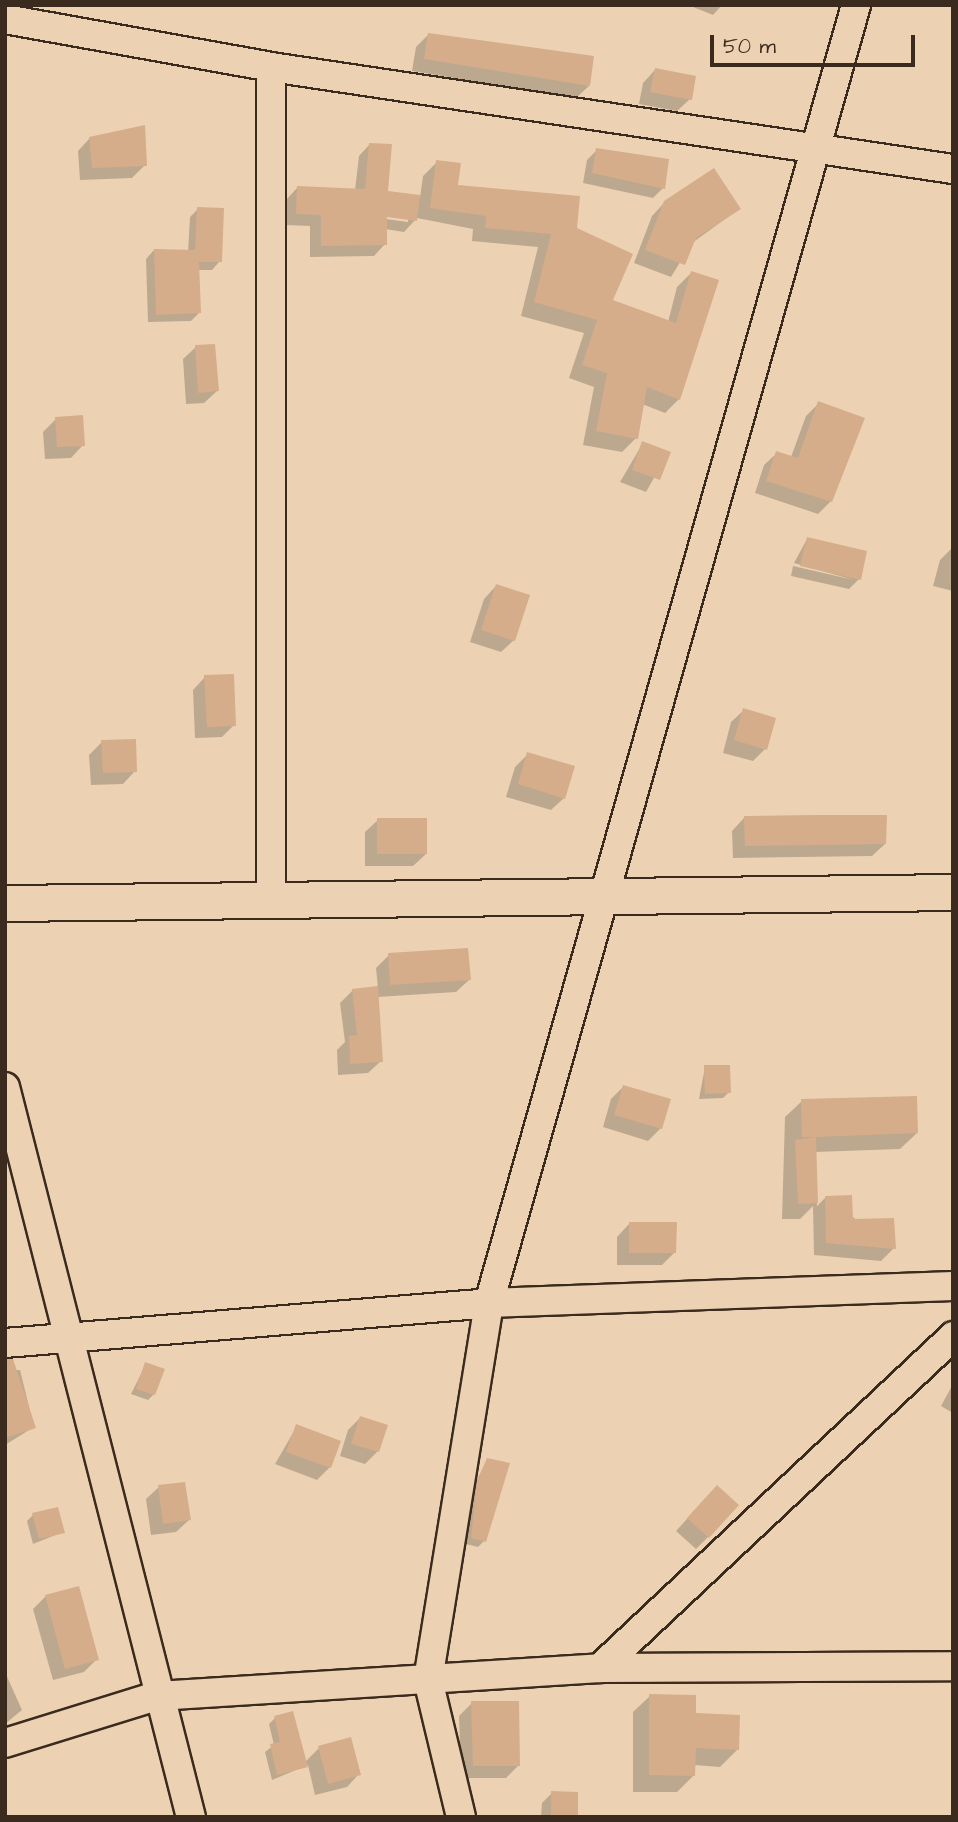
<!DOCTYPE html>
<style>
body{margin:0}
#map{position:relative;width:958px;height:1822px;overflow:hidden;background:#ecd2b3;font-family:"Architects Daughter",sans-serif}
div>[style]{position:absolute}
.shadow>*{inset:0;background:#0003}
.building>*{inset:0;background:#d5ad8a}
.roads{filter:drop-shadow(2px 0 #3b2a1e) drop-shadow(-2px 0 #3b2a1e) drop-shadow(0 2px #3b2a1e) drop-shadow(0 -2px #3b2a1e)}
.minor>*{height:28px;margin:-14px;padding:0 14px;transform-origin:14px;border-radius:14px;background:#ecd2b3}
.tertiary>*{height:35px;margin:-17.5px;padding:0 17.5px;transform-origin:17.5px;border-radius:17.5px;background:#ecd2b3}
span{translate:-50% -50%;white-space:nowrap;text-align:center;line-height:1.15;-webkit-text-stroke:7px #ecd2b3;paint-order:stroke}
.frame{position:absolute;inset:0;border:7px solid #3b2a1e;pointer-events:none}
.scale{position:absolute;left:710px;top:35px;width:205px;height:32px;box-sizing:border-box;border:4px solid #3b2a1e;border-top:0;padding-left:9px;font-size:21px;line-height:24px;white-space:nowrap;color:#3b2a1e;-webkit-text-stroke:5px #ecd2b3;paint-order:stroke}
</style>
<div id="map">
<div class="shadow">
<i style="clip-path:polygon(688px 5px,722px 5px,713px 15px)"></i>
<i style="clip-path:polygon(428px 35px,589px 86px,576px 98px,412px 71px,416px 47px)"></i>
<i style="clip-path:polygon(655px 70px,690px 99px,677px 111px,639px 104px,643px 83px)"></i>
<i style="clip-path:polygon(90px 138px,145px 165px,132px 178px,80px 180px,78px 151px)"></i>
<i style="clip-path:polygon(evenodd,370px 144px,386px 193px,420px 197px,423px 176px,437px 162px,456px 186px,575px 229px,611px 301px,668px 322px,677px 287px,691px 273px,679px 399px,665px 413px,642px 404px,636px 438px,622px 452px,583px 445px,594px 387px,569px 378px,584px 333px,521px 316px,538px 247px,472px 241px,473px 229px,417px 218px,404px 232px,385px 229px,385px 244px,374px 256px,310px 257px,310px 226px,285px 225px,286px 200px,297px 188px,355px 190px,359px 156px,370px 144px,378px 215px,408px 218px,408px 222px,378px 218px,378px 215px)"></i>
<i style="clip-path:polygon(597px 150px,663px 188px,653px 198px,583px 183px,587px 160px)"></i>
<i style="clip-path:polygon(665px 202px,739px 209px,692px 243px,671px 277px,634px 263px,652px 216px)"></i>
<i style="clip-path:polygon(198px 209px,220px 261px,212px 270px,198px 270px,199px 313px,191px 321px,148px 322px,146px 259px,154px 250px,188px 252px,190px 217px)"></i>
<i style="clip-path:polygon(196px 347px,217px 391px,204px 403px,186px 404px,183px 359px)"></i>
<i style="clip-path:polygon(819px 403px,831px 501px,818px 514px,755px 493px,764px 465px,777px 453px,791px 457px,806px 416px)"></i>
<i style="clip-path:polygon(56px 419px,83px 445px,71px 458px,45px 459px,43px 432px)"></i>
<i style="clip-path:polygon(643px 443px,668px 453px,646px 492px,620px 482px)"></i>
<i style="clip-path:polygon(807px 539px,859px 579px,849px 589px,791px 576px,793px 566px,854px 580px,794px 563px)"></i>
<i style="clip-path:polygon(953px 547px,953px 591px,933px 586px,940px 560px)"></i>
<i style="clip-path:polygon(496px 586px,514px 640px,501px 652px,470px 642px,484px 599px)"></i>
<i style="clip-path:polygon(205px 677px,234px 725px,222px 737px,195px 738px,193px 690px)"></i>
<i style="clip-path:polygon(744px 710px,765px 749px,753px 761px,723px 753px,731px 722px)"></i>
<i style="clip-path:polygon(102px 742px,135px 771px,123px 784px,91px 785px,89px 755px)"></i>
<i style="clip-path:polygon(528px 754px,564px 798px,551px 810px,506px 797px,515px 767px)"></i>
<i style="clip-path:polygon(744px 818px,885px 844px,872px 856px,733px 858px,732px 831px)"></i>
<i style="clip-path:polygon(378px 820px,426px 854px,413px 866px,365px 866px,365px 832px)"></i>
<i style="clip-path:polygon(389px 955px,469px 980px,456px 992px,377px 997px,381px 1061px,368px 1073px,338px 1075px,337px 1050px,345px 1042px,340px 1003px,353px 990px,378px 988px,376px 968px)"></i>
<i style="clip-path:polygon(705px 1067px,729px 1092px,723px 1098px,699px 1099px)"></i>
<i style="clip-path:polygon(623px 1087px,661px 1128px,648px 1141px,603px 1127px,611px 1099px)"></i>
<i style="clip-path:polygon(802px 1101px,917px 1133px,900px 1149px,815px 1152px,817px 1206px,826px 1197px,894px 1248px,881px 1261px,814px 1255px,813px 1206px,800px 1219px,782px 1219px,785px 1117px)"></i>
<i style="clip-path:polygon(629px 1224px,675px 1252px,662px 1265px,617px 1265px,617px 1237px)"></i>
<i style="clip-path:polygon(146px 1364px,154px 1394px,148px 1400px,131px 1394px)"></i>
<i style="clip-path:polygon(20px 1370px,34px 1427px,5px 1445px,5px 1371px)"></i>
<i style="clip-path:polygon(953px 1384px,953px 1413px,941px 1406px)"></i>
<i style="clip-path:polygon(360px 1418px,378px 1451px,365px 1464px,340px 1456px,348px 1430px)"></i>
<i style="clip-path:polygon(297px 1426px,330px 1467px,317px 1480px,275px 1464px)"></i>
<i style="clip-path:polygon(488px 1460px,484px 1541px,478px 1547px,466px 1544px,472px 1488px)"></i>
<i style="clip-path:polygon(159px 1487px,189px 1520px,176px 1532px,151px 1535px,146px 1499px)"></i>
<i style="clip-path:polygon(705px 1499px,708px 1537px,696px 1549px,676px 1531px)"></i>
<i style="clip-path:polygon(33px 1515px,63px 1532px,33px 1544px,27px 1521px)"></i>
<i style="clip-path:polygon(77px 1588px,97px 1659px,84px 1672px,53px 1680px,33px 1609px,45px 1597px)"></i>
<i style="clip-path:polygon(5px 1672px,22px 1710px,5px 1724px)"></i>
<i style="clip-path:polygon(650px 1696px,694px 1715px,737px 1750px,720px 1767px,694px 1765px,694px 1775px,677px 1792px,633px 1792px,633px 1712px)"></i>
<i style="clip-path:polygon(472px 1703px,519px 1765px,506px 1778px,461px 1778px,459px 1716px)"></i>
<i style="clip-path:polygon(275px 1718px,305px 1762px,319px 1748px,359px 1774px,347px 1787px,315px 1795px,308px 1765px,272px 1780px,265px 1752px,274px 1745px,269px 1724px)"></i>
<i style="clip-path:polygon(552px 1793px,576px 1817px,541px 1817px,542px 1803px)"></i>
</div>
<div class="building">
<i style="clip-path:polygon(428px 33px,594px 56px,590px 86px,424px 59px)"></i>
<i style="clip-path:polygon(655px 68px,696px 76px,692px 100px,650px 92px)"></i>
<i style="clip-path:polygon(145px 125px,147px 166px,92px 168px,89px 137px)"></i>
<i style="clip-path:polygon(369px 143px,392px 144px,388px 191px,420px 195px,417px 221px,387px 217px,387px 245px,321px 246px,321px 215px,296px 214px,297px 186px,365px 189px)"></i>
<i style="clip-path:polygon(596px 148px,669px 159px,665px 189px,592px 173px)"></i>
<i style="clip-path:polygon(436px 160px,461px 163px,458px 185px,580px 196px,577px 228px,633px 254px,613px 300px,676px 323px,691px 271px,719px 280px,680px 400px,647px 387px,638px 439px,596px 431px,607px 373px,582px 365px,597px 320px,534px 302px,551px 234px,485px 228px,486px 216px,430px 208px)"></i>
<i style="clip-path:polygon(714px 168px,741px 209px,696px 238px,685px 265px,645px 250px,664px 201px)"></i>
<i style="clip-path:polygon(197px 207px,224px 208px,222px 262px,199px 262px,201px 313px,156px 315px,154px 249px,195px 250px)"></i>
<i style="clip-path:polygon(215px 344px,219px 391px,198px 393px,195px 345px)"></i>
<i style="clip-path:polygon(818px 401px,865px 418px,832px 502px,766px 481px,776px 451px,798px 458px)"></i>
<i style="clip-path:polygon(83px 415px,85px 446px,57px 447px,55px 417px)"></i>
<i style="clip-path:polygon(642px 441px,671px 452px,660px 480px,632px 470px)"></i>
<i style="clip-path:polygon(807px 537px,867px 551px,861px 580px,800px 566px)"></i>
<i style="clip-path:polygon(496px 584px,530px 595px,515px 641px,481px 630px)"></i>
<i style="clip-path:polygon(234px 674px,236px 726px,207px 727px,204px 675px)"></i>
<i style="clip-path:polygon(743px 708px,776px 718px,767px 750px,734px 740px)"></i>
<i style="clip-path:polygon(136px 739px,137px 772px,103px 773px,101px 740px)"></i>
<i style="clip-path:polygon(527px 752px,575px 766px,565px 799px,518px 784px)"></i>
<i style="clip-path:polygon(818px 815px,887px 815px,886px 844px,745px 846px,744px 816px)"></i>
<i style="clip-path:polygon(377px 818px,427px 818px,427px 854px,377px 854px)"></i>
<i style="clip-path:polygon(468px 948px,471px 980px,390px 985px,388px 953px)"></i>
<i style="clip-path:polygon(378px 986px,383px 1062px,350px 1064px,349px 1036px,357px 1035px,352px 989px)"></i>
<i style="clip-path:polygon(704px 1065px,730px 1065px,731px 1093px,705px 1094px)"></i>
<i style="clip-path:polygon(623px 1085px,671px 1099px,662px 1129px,614px 1115px)"></i>
<i style="clip-path:polygon(917px 1096px,918px 1133px,816px 1137px,818px 1203px,798px 1204px,795px 1140px,816px 1137px,802px 1137px,801px 1099px)"></i>
<i style="clip-path:polygon(852px 1195px,853px 1219px,894px 1218px,896px 1249px,826px 1243px,825px 1196px)"></i>
<i style="clip-path:polygon(629px 1222px,677px 1222px,676px 1253px,629px 1253px)"></i>
<i style="clip-path:polygon(5px 1359px,13px 1359px,36px 1428px,5px 1438px)"></i>
<i style="clip-path:polygon(145px 1362px,165px 1369px,155px 1395px,136px 1389px)"></i>
<i style="clip-path:polygon(360px 1416px,388px 1425px,379px 1452px,351px 1444px)"></i>
<i style="clip-path:polygon(296px 1424px,341px 1441px,331px 1468px,286px 1452px)"></i>
<i style="clip-path:polygon(487px 1458px,510px 1463px,486px 1542px,471px 1538px,477px 1481px)"></i>
<i style="clip-path:polygon(185px 1482px,191px 1520px,163px 1524px,158px 1485px)"></i>
<i style="clip-path:polygon(717px 1485px,739px 1505px,709px 1538px,687px 1518px)"></i>
<i style="clip-path:polygon(58px 1507px,65px 1533px,39px 1539px,32px 1513px)"></i>
<i style="clip-path:polygon(79px 1586px,99px 1660px,65px 1669px,45px 1595px)"></i>
<i style="clip-path:polygon(649px 1694px,696px 1695px,696px 1713px,740px 1715px,739px 1750px,696px 1748px,695px 1776px,649px 1775px)"></i>
<i style="clip-path:polygon(471px 1701px,519px 1701px,520px 1766px,473px 1766px)"></i>
<i style="clip-path:polygon(293px 1711px,308px 1767px,277px 1775px,270px 1744px,280px 1742px,274px 1716px)"></i>
<i style="clip-path:polygon(351px 1737px,361px 1775px,328px 1784px,318px 1746px)"></i>
<i style="clip-path:polygon(551px 1791px,578px 1792px,578px 1817px,551px 1817px)"></i>
</div>
<div class="roads">
<div class="minor">
<i style="left:5px;top:19px;width:270px;rotate:10.2deg"></i>
<i style="left:271px;top:67px;width:690px;rotate:8.51deg"></i>
<i style="left:271px;top:67px;width:833px;rotate:90deg"></i>
<i style="left:5px;top:1087px;width:753px;rotate:75.71deg"></i>
<i style="left:5px;top:1343px;width:486px;rotate:-4.7deg"></i>
<i style="left:489px;top:1303px;width:464px;rotate:-2.1deg"></i>
<i style="left:600px;top:1668px;width:485px;rotate:-43.2deg"></i>
<i style="left:5px;top:1743px;width:159px;rotate:-17.2deg"></i>
<i style="left:157px;top:1696px;width:444px;rotate:-3.6deg"></i>
<i style="left:600px;top:1668px;width:353px;rotate:-0.3deg"></i>
<i style="left:461px;top:1817px;width:141px;rotate:-103.5deg"></i>
<i style="left:428px;top:1680px;width:382px;rotate:-80.8deg"></i>
<i style="left:489px;top:1303px;width:1349px;rotate:-74.21deg"></i>
</div>
<div class="tertiary">
<i style="left:5px;top:903px;width:948px;rotate:-0.66deg"></i>
</div>
</div>
<div class="frame"></div>
<div class="scale">50 m</div>
</div>
